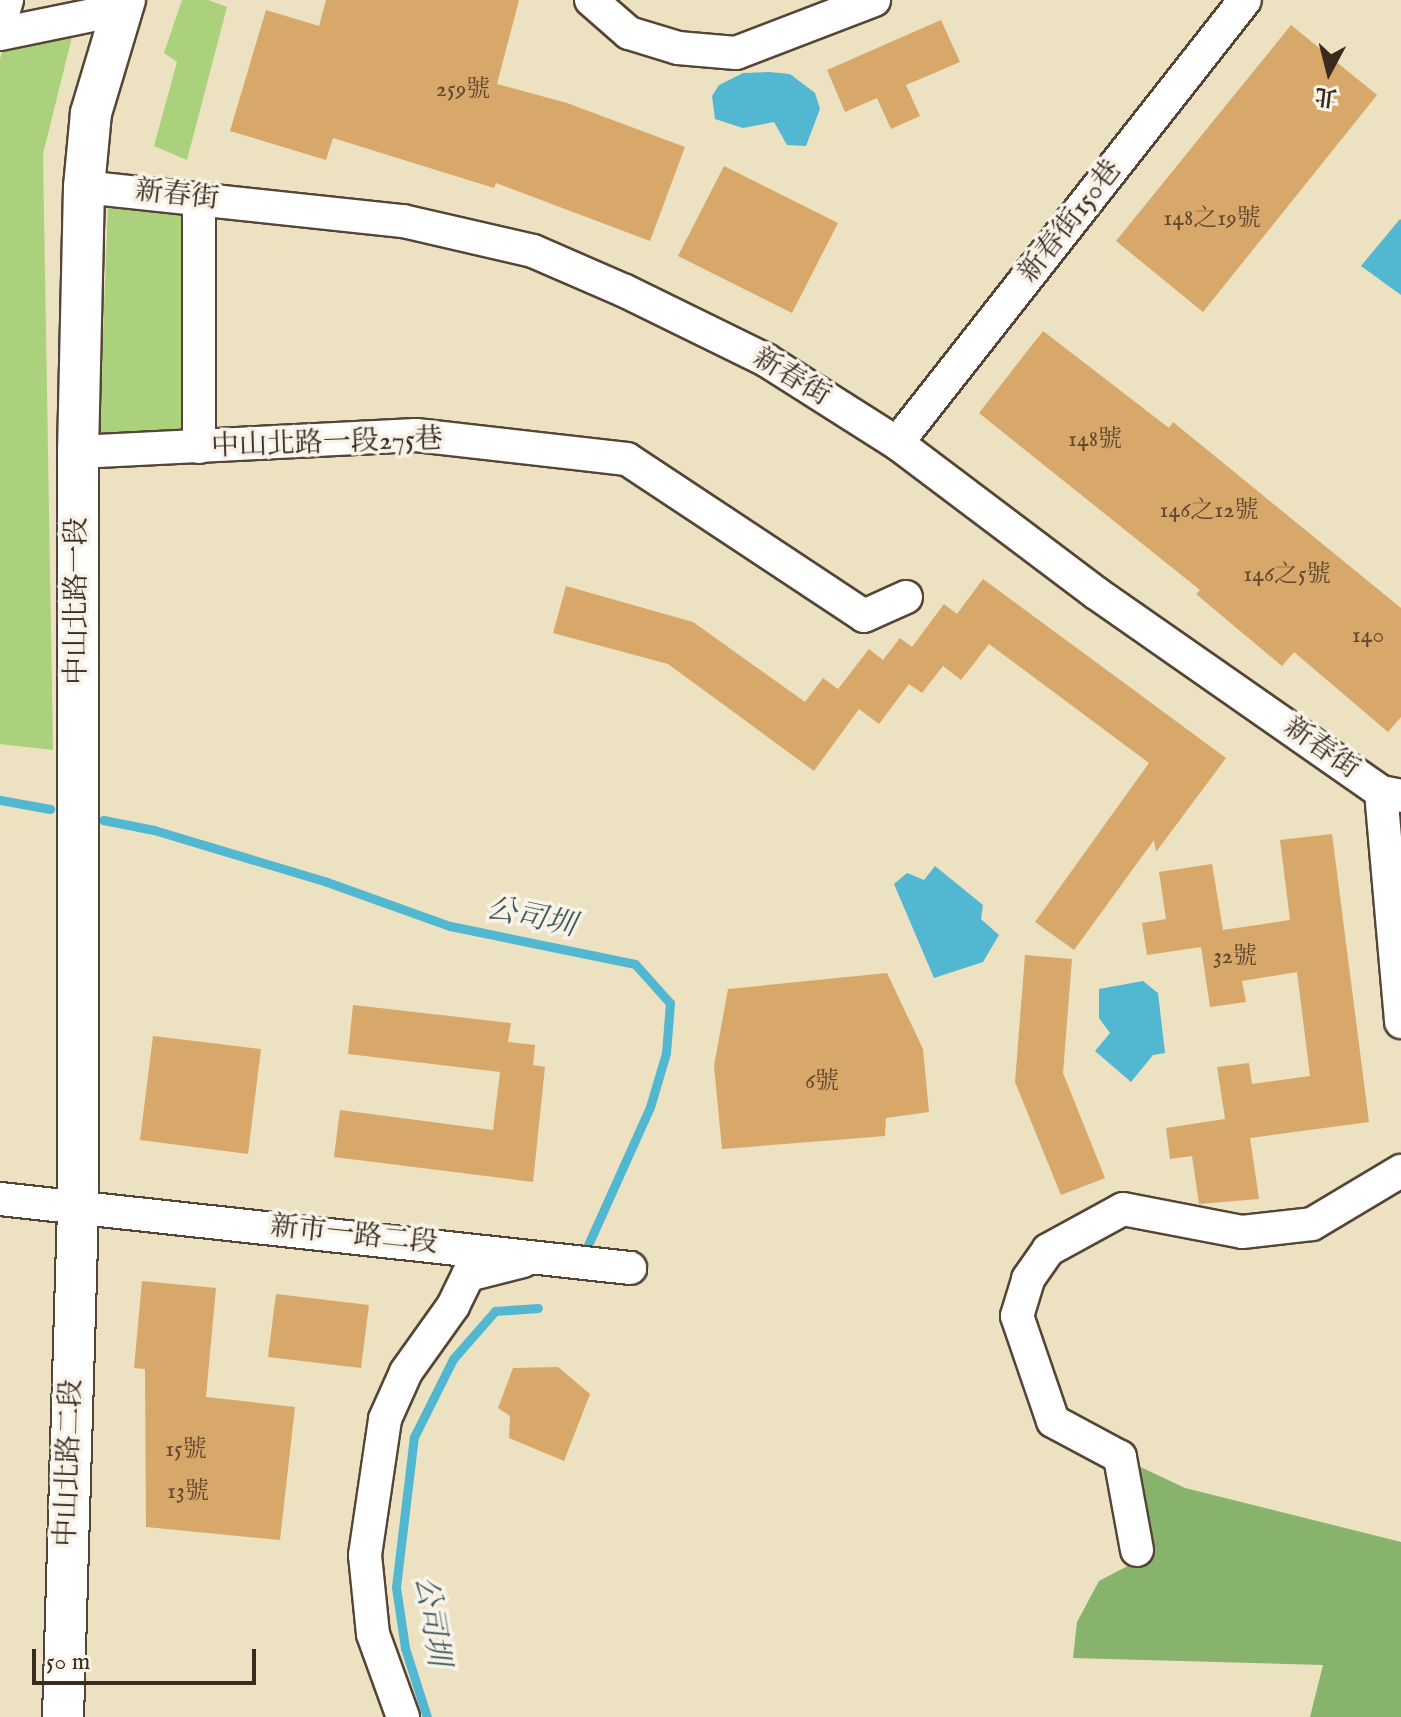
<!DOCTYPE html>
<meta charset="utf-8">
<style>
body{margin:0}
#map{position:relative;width:1401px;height:1717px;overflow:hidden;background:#ece1c1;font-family:"IM FELL English","Noto Serif TC",serif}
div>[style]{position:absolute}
.green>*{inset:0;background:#abd17c}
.forest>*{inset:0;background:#88b36c}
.water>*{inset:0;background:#52b7d1}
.stream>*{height:9px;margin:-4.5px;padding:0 4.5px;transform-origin:4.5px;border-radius:4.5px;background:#52b7d1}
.building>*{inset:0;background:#d8a86a}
.roads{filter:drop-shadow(2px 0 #564536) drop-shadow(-2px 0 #564536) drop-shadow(0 2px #564536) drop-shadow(0 -2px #564536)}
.minor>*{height:32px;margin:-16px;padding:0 16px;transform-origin:16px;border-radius:16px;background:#fff}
.tertiary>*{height:40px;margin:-20px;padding:0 20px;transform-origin:20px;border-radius:20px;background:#fff}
span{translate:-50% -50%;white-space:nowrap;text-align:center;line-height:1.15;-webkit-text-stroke:7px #f7f3e8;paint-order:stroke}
.number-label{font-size:24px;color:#624a31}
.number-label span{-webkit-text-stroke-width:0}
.street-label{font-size:28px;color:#3b2a1e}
.water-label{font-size:30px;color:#435b5d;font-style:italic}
.north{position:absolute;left:1289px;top:32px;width:80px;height:80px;-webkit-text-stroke:6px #f7f3e8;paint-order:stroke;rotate:187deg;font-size:22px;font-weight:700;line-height:32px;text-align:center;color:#3b2a1e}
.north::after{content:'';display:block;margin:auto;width:28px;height:36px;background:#3b2a1e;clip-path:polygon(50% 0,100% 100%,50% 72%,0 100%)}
.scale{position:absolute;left:32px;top:1649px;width:224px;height:36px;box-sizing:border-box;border:4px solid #3b2a1e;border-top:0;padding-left:10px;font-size:24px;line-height:28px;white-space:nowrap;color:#3b2a1e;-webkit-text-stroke:6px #f7f3e8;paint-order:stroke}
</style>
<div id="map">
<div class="green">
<i style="clip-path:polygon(182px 0,208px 0,227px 7px,187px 160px,154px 146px,177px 62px,164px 53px)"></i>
<i style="clip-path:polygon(73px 33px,43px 154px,53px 750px,0 744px,0 59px,4px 45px)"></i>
<i style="clip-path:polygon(108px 208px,187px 216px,185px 434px,99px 434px)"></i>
</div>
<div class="forest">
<i style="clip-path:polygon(1132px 1463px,1185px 1488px,1401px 1542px,1401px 1717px,1310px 1717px,1323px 1665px,1073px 1658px,1077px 1622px,1099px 1581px,1145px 1557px)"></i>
</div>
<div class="water">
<i style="clip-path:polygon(769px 72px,790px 74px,815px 93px,820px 109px,806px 146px,787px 145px,774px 122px,743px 128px,715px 119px,712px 96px,719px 85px,743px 73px)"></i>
<i style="clip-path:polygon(1400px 219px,1401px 220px,1401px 295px,1361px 266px)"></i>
<i style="clip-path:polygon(935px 866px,983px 905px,981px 919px,999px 935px,983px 962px,934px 978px,894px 884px,907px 873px,924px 880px)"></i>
<i style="clip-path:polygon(1143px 981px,1158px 993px,1165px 1053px,1153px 1055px,1131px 1082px,1095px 1051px,1110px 1033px,1099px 1018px,1099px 989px)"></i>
</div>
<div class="stream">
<i style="left:0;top:800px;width:51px;rotate:10.2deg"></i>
<i style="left:103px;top:820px;width:52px;rotate:11.1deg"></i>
<i style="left:154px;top:830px;width:181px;rotate:16.7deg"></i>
<i style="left:327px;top:882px;width:131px;rotate:19.7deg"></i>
<i style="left:450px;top:926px;width:189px;rotate:11.6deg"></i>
<i style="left:635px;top:964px;width:52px;rotate:48.1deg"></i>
<i style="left:670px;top:1003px;width:50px;rotate:94.6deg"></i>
<i style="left:666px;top:1053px;width:56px;rotate:106.5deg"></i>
<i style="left:650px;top:1107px;width:166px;rotate:114.2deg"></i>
<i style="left:427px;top:1717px;width:72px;rotate:-107.7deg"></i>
<i style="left:405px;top:1648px;width:62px;rotate:-98.4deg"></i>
<i style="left:396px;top:1587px;width:151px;rotate:-83.2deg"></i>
<i style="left:414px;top:1437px;width:87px;rotate:-63.4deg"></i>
<i style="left:453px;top:1359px;width:64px;rotate:-48.8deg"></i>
<i style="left:495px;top:1311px;width:43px;rotate:-4deg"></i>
</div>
<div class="building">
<i style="clip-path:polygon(326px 0,519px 0,497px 84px,567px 103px,685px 147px,650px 241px,496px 183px,494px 188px,333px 138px,326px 160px,230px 131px,266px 10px,319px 26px)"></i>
<i style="clip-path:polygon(941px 20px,960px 62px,906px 85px,920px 116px,891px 129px,877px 98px,845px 112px,827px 70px)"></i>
<i style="clip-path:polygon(1291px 25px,1377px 95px,1203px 312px,1116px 241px)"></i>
<i style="clip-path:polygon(724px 166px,838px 223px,792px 313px,678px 256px)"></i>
<i style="clip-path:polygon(1043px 331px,1169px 428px,1173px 422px,1401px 608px,1401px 717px,1388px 732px,1294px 652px,1282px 666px,1196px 594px,1200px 590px,979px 413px)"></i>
<i style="clip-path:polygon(983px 579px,1226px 758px,1156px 852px,1154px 840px,1074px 950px,1035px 922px,1149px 763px,989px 644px,961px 680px,943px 666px,922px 693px,909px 684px,879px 724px,859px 709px,814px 771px,668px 664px,553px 633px,566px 586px,693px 622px,805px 702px,823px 678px,838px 689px,869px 649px,883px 660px,900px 638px,912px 647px,944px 604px,957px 614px)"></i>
<i style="clip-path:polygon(1332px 834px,1369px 1122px,1250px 1138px,1259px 1199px,1199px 1204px,1192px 1156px,1170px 1159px,1166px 1128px,1225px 1119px,1217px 1067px,1249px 1063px,1252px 1084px,1310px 1076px,1297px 972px,1242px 981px,1246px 1002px,1210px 1007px,1201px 947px,1147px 955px,1142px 923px,1166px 919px,1159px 872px,1212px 864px,1223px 930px,1290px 920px,1280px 840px)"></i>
<i style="clip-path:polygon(1025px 955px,1072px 959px,1063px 1073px,1105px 1178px,1061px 1195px,1015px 1082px)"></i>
<i style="clip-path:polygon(887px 973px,923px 1049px,929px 1112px,886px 1118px,885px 1136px,722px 1149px,714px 1066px,728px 989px)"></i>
<i style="clip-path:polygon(353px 1005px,511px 1023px,508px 1042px,535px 1045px,533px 1065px,545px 1067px,533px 1182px,334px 1157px,340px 1110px,493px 1130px,500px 1072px,348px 1054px)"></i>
<i style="clip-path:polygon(153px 1036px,261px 1049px,248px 1154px,140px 1140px)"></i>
<i style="clip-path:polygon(142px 1281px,216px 1288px,206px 1397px,295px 1407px,280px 1540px,146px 1527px,145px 1369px,134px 1368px)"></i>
<i style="clip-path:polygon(276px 1294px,369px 1305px,361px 1368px,268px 1357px)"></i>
<i style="clip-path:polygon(558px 1367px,590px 1394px,564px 1461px,509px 1438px,510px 1416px,498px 1408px,513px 1368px)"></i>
</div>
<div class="roads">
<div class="minor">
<i style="left:591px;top:0;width:50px;rotate:41deg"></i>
<i style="left:629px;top:33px;width:51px;rotate:17deg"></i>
<i style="left:678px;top:48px;width:58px;rotate:4.9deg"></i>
<i style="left:736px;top:53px;width:148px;rotate:-21deg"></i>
<i style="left:0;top:23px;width:24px;rotate:-73deg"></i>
<i style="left:0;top:34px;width:125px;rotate:-11.6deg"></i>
<i style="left:84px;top:187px;width:321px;rotate:6.1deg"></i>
<i style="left:403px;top:221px;width:133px;rotate:13deg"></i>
<i style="left:533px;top:251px;width:100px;rotate:23.5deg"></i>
<i style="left:625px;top:291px;width:157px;rotate:26.1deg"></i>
<i style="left:766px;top:360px;width:155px;rotate:32.4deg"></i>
<i style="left:897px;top:443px;width:249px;rotate:37deg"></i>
<i style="left:1096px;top:593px;width:348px;rotate:34.9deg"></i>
<i style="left:1381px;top:792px;width:20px;rotate:11deg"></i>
<i style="left:199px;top:199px;width:248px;rotate:90deg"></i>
<i style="left:897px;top:443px;width:563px;rotate:-51.85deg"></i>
<i style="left:78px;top:452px;width:338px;rotate:-2.9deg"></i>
<i style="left:416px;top:435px;width:212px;rotate:6.5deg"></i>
<i style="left:627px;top:459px;width:284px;rotate:33.5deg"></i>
<i style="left:864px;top:616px;width:46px;rotate:-24.3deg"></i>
<i style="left:1381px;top:792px;width:231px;rotate:85deg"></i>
<i style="left:0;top:1199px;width:634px;rotate:6.25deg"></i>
<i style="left:1137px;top:1550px;width:95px;rotate:-100.4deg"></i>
<i style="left:1120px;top:1457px;width:76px;rotate:-151.8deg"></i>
<i style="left:1053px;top:1421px;width:111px;rotate:-108.9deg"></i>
<i style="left:1017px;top:1316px;width:39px;rotate:-73deg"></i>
<i style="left:1028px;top:1279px;width:35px;rotate:-55deg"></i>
<i style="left:1048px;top:1250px;width:85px;rotate:-28.7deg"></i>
<i style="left:1123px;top:1209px;width:121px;rotate:10.9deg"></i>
<i style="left:1242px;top:1232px;width:70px;rotate:-6.5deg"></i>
<i style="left:1312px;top:1224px;width:104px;rotate:-30.8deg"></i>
<i style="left:403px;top:1717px;width:88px;rotate:-109.9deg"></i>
<i style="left:373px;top:1634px;width:79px;rotate:-95.8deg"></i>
<i style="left:365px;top:1555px;width:137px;rotate:-81.6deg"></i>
<i style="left:385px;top:1419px;width:51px;rotate:-65.9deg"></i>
<i style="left:406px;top:1372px;width:81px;rotate:-54.5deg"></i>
<i style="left:453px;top:1306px;width:34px;rotate:-64deg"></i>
<i style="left:468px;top:1275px;width:57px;rotate:-14.3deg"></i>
</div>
<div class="tertiary">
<i style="left:63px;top:1717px;width:509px;rotate:-88.31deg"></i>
<i style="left:78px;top:1208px;width:756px;rotate:-90deg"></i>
<i style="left:78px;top:452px;width:265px;rotate:-88.7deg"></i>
<i style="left:84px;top:187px;width:74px;rotate:-84.6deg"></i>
<i style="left:91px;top:113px;width:118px;rotate:-73.3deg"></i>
</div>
</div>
<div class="number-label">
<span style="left:463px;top:90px">259號</span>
<span style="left:1212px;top:219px">148之19號</span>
<span style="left:1095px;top:440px">148號</span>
<span style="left:1209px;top:511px">146之12號</span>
<span style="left:1287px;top:575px">146之5號</span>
<span style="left:1368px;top:636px">140</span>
<span style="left:1235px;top:957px">32號</span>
<span style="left:822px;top:1082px">6號</span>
<span style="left:186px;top:1450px">15號</span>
<span style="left:188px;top:1492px">13號</span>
</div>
<div class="street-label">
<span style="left:177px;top:196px;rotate:6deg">新春街</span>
<span style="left:1071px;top:222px;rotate:-52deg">新春街150巷</span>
<span style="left:791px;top:378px;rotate:31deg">新春街</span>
<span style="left:327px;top:444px;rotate:-2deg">中山北路一段275巷</span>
<span style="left:78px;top:601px;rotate:-90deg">中山北路一段</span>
<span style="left:1321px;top:749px;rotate:35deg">新春街</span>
<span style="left:354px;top:1236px;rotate:6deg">新市一路二段</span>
<span style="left:70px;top:1463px;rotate:-88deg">中山北路二段</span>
</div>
<div class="water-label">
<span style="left:531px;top:918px;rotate:12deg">公司圳</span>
<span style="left:431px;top:1621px;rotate:81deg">公司圳</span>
</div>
<div class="north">北</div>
<div class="scale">50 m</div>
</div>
